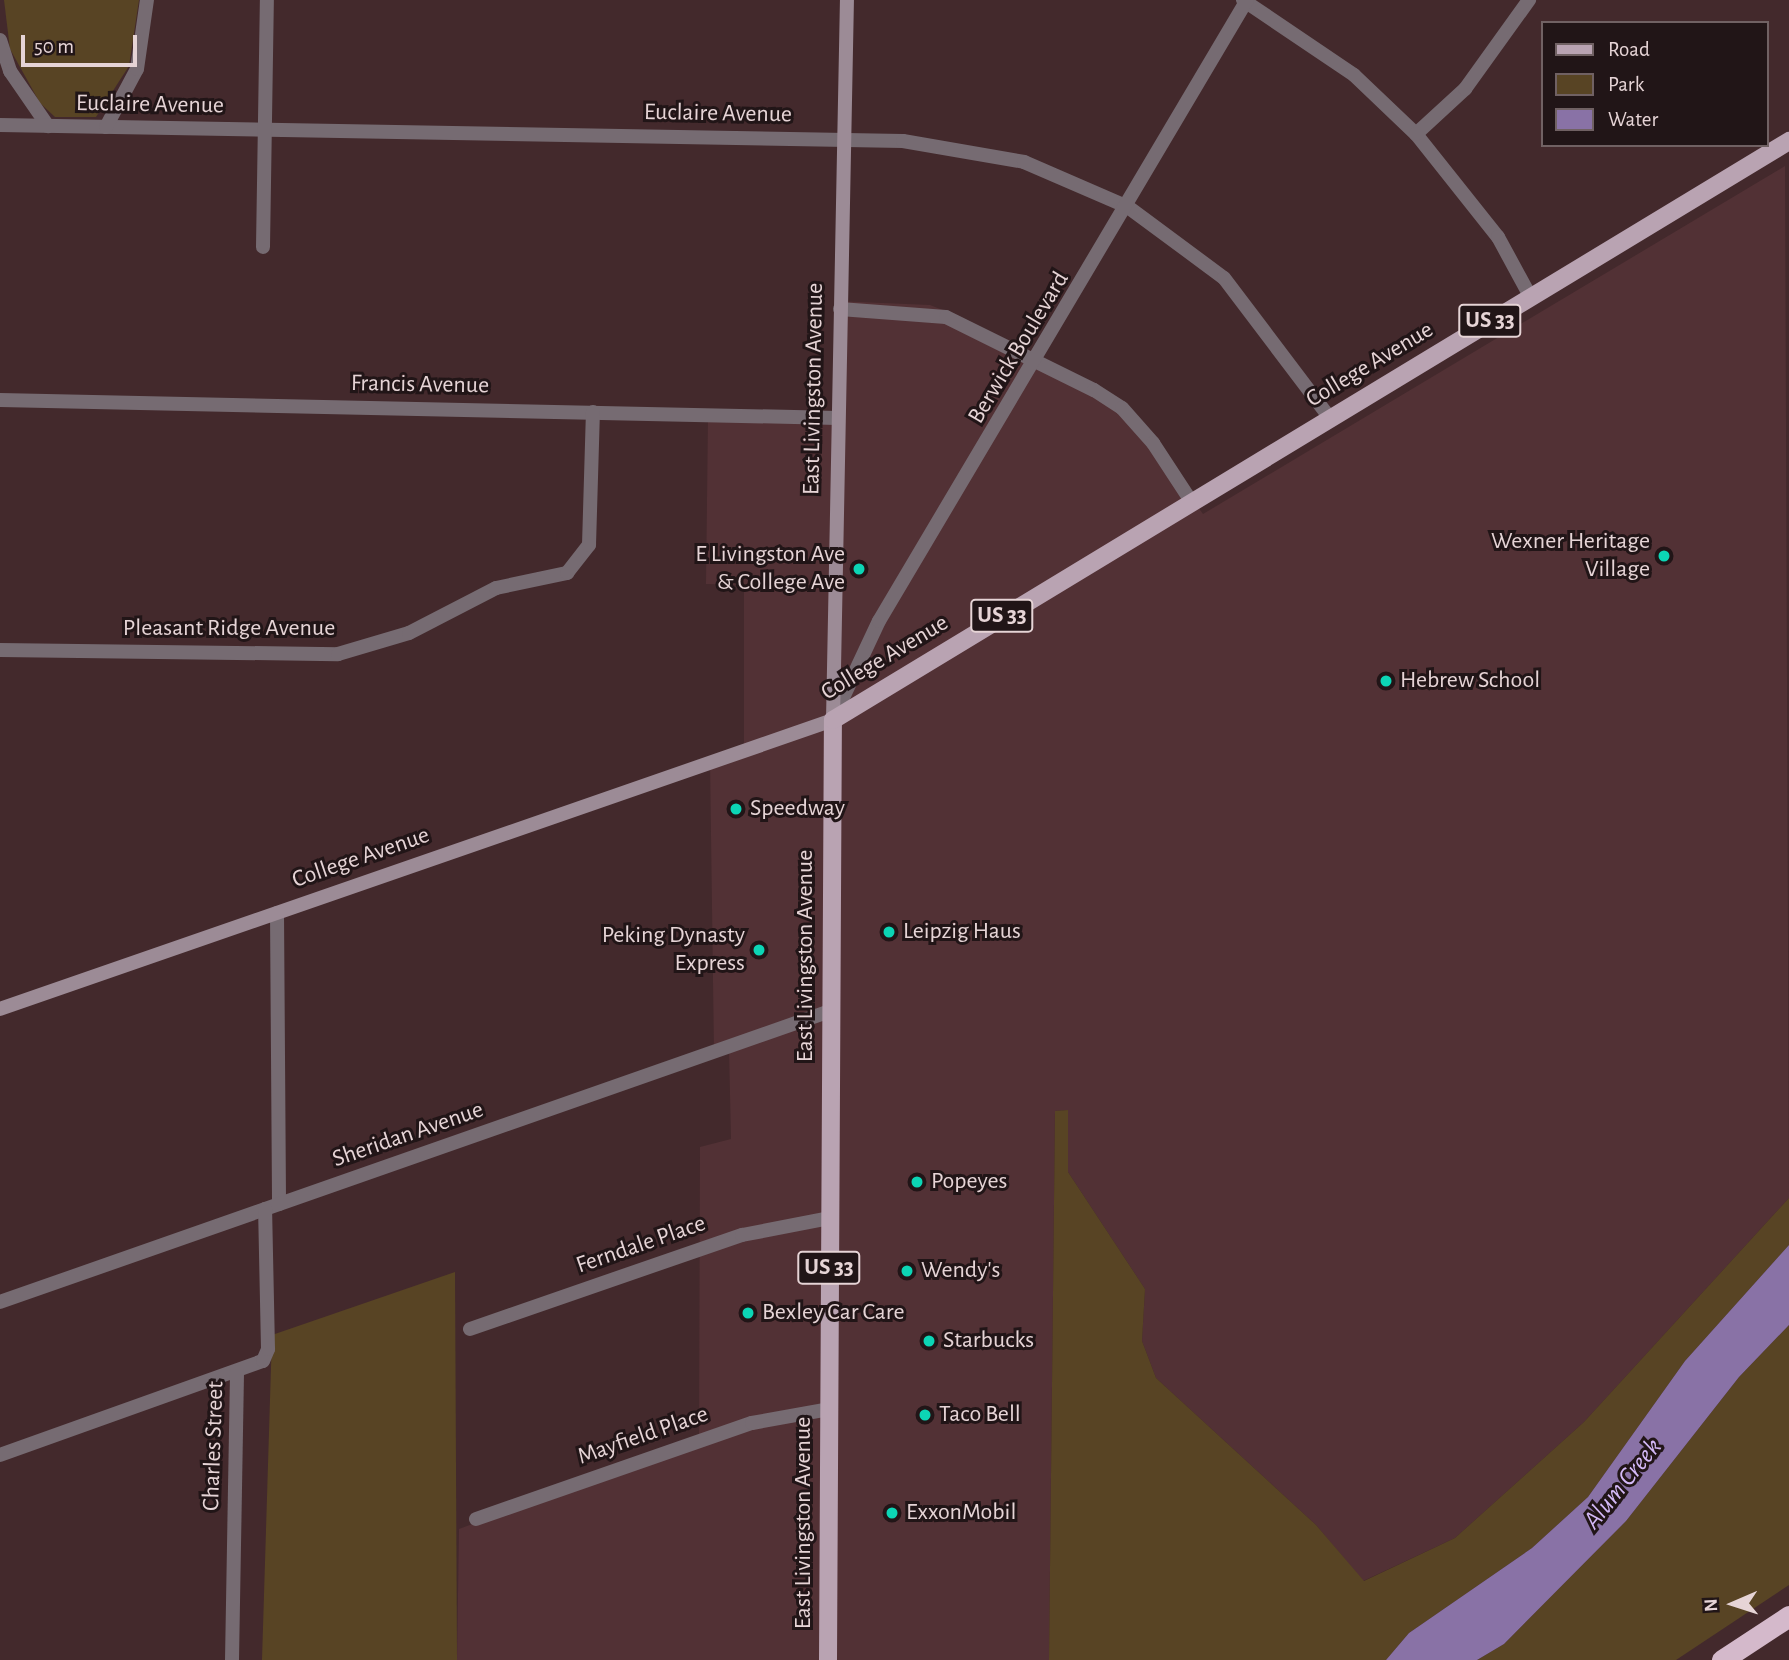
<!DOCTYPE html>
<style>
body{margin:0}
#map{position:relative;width:1789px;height:1660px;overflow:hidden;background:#43292c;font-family:"Alegreya Sans",sans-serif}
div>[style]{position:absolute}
.built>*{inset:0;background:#523135}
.green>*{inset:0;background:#584424}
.water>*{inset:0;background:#8972a6}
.street>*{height:14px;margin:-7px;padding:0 7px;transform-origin:7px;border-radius:7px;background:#766b72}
.secondary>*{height:14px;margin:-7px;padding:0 7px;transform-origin:7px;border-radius:7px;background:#9c8b96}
.primary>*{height:18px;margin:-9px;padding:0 9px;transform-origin:9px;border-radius:9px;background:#b9a3b2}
.highway>*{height:21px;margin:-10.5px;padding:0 10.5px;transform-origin:10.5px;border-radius:10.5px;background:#d4b9cb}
.dots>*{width:19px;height:19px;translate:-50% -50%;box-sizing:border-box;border:4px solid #211517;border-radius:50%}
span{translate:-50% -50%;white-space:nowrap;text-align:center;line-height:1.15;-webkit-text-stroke:6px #211517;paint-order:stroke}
.shield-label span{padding:2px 5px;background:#211517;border:2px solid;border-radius:5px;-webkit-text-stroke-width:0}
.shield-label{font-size:23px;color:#e6d4d6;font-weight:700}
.street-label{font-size:24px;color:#e6d4d6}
.poi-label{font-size:24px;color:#e6d4d6}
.right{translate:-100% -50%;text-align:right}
.left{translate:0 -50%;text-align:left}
.water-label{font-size:26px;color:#d4b9f7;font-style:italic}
.legend{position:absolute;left:1541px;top:21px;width:228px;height:126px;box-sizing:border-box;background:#211517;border:2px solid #706163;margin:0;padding:9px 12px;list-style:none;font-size:21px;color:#e6d4d6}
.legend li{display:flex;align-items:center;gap:14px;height:35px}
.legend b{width:35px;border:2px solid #706163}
.north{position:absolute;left:1698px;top:1569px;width:70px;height:70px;-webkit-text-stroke:5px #211517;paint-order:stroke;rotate:267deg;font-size:19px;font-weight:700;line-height:28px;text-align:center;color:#e6d4d6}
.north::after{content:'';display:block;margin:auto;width:24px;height:32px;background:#e6d4d6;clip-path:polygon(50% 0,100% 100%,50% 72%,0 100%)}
.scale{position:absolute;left:21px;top:35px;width:116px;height:32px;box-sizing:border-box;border:4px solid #e6d4d6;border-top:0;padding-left:9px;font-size:21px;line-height:24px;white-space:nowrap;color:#e6d4d6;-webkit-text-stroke:5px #211517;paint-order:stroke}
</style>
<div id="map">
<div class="built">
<i style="clip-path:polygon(1785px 166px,1789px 1198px,1584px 1422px,1455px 1538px,1363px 1581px,1316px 1525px,1156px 1378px,1142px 1341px,1145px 1289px,1068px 1172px,1068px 1110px,1055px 1111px,1049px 1660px,457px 1660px,459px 1529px,699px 1439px,700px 1147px,731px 1139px,729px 1049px,714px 1053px,710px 761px,744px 746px,744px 585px,706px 584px,708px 417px,835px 419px,836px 301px,930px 305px,961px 317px,1133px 417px,1203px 514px)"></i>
</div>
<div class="green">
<i style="clip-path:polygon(4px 0,139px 0,129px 66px,96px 117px,55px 117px,40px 103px,10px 49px)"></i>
<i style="clip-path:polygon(1068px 1110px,1068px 1172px,1145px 1289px,1142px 1341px,1156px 1378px,1316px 1525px,1364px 1581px,1455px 1538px,1584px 1422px,1789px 1198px,1789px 1245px,1685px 1361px,1588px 1497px,1532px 1548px,1409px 1633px,1386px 1660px,1049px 1660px,1055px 1111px)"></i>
<i style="clip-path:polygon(455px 1272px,457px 1660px,262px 1660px,272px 1335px)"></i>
<i style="clip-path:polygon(1789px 1325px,1789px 1585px,1676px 1660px,1477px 1660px,1504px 1644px,1626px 1521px,1739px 1377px)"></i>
</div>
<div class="water">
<i style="clip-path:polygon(1789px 1245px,1789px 1325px,1739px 1377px,1626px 1521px,1504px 1644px,1477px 1660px,1386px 1660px,1409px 1633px,1532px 1548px,1588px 1497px,1685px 1361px)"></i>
</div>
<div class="street">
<i style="left:1243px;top:0;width:134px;rotate:34deg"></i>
<i style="left:1354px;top:75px;width:86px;rotate:43.6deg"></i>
<i style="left:1416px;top:134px;width:132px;rotate:51.5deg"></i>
<i style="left:1498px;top:237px;width:67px;rotate:61.5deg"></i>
<i style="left:0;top:40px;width:33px;rotate:72deg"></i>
<i style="left:10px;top:71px;width:67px;rotate:55.4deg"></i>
<i style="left:0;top:125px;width:903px;rotate:1.02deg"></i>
<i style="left:903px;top:141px;width:123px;rotate:9.8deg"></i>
<i style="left:1024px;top:162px;width:113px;rotate:23.4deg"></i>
<i style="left:1128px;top:207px;width:119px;rotate:36.5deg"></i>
<i style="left:1224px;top:278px;width:176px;rotate:52.9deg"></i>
<i style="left:106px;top:127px;width:66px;rotate:-61.9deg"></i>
<i style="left:137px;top:69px;width:70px;rotate:-81.8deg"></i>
<i style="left:1416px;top:134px;width:67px;rotate:-42.6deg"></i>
<i style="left:1465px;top:89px;width:110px;rotate:-54.3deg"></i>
<i style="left:263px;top:247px;width:247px;rotate:-89.1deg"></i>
<i style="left:840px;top:309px;width:106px;rotate:4.3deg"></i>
<i style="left:946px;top:317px;width:165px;rotate:26.3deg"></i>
<i style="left:1094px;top:390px;width:33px;rotate:33deg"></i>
<i style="left:1122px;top:408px;width:47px;rotate:48.5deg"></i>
<i style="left:1153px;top:443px;width:69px;rotate:56.8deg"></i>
<i style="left:0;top:400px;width:838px;rotate:1.23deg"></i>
<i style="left:0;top:650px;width:338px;rotate:0.7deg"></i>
<i style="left:338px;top:654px;width:74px;rotate:-16.5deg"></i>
<i style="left:409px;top:633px;width:98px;rotate:-27.3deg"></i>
<i style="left:496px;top:588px;width:73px;rotate:-11.9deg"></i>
<i style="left:567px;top:573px;width:36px;rotate:-52deg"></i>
<i style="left:589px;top:545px;width:133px;rotate:-88.3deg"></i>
<i style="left:833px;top:719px;width:108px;rotate:-64.9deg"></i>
<i style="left:879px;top:621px;width:722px;rotate:-59.35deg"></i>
<i style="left:277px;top:913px;width:291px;rotate:89.6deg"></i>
<i style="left:0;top:1302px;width:880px;rotate:-19.32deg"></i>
<i style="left:470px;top:1329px;width:288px;rotate:-19.1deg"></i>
<i style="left:742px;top:1235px;width:90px;rotate:-10.9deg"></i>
<i style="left:0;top:1455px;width:279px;rotate:-19.7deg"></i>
<i style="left:263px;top:1361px;width:13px;rotate:-67deg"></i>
<i style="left:268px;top:1349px;width:140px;rotate:-91.2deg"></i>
<i style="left:476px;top:1519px;width:292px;rotate:-19.2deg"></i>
<i style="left:752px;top:1423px;width:78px;rotate:-10.3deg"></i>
<i style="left:232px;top:1660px;width:288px;rotate:-89deg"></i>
</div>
<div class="secondary">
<i style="left:0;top:1009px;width:882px;rotate:-19.13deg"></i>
<i style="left:833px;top:720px;width:720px;rotate:-88.89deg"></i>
</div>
<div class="primary">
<i style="left:828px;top:1660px;width:940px;rotate:-89.7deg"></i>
<i style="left:833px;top:720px;width:1118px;rotate:-31.2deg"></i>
</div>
<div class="highway">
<i style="left:1722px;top:1660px;width:80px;rotate:-33.3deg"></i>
</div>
<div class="dots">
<i style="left:1664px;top:556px;background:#0cd5b5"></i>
<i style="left:859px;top:569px;background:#0cd5b5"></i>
<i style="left:1386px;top:681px;background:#0cd5b5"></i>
<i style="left:736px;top:809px;background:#0cd5b5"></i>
<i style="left:889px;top:932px;background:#0cd5b5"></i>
<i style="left:759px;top:950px;background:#0cd5b5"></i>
<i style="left:917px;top:1182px;background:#0cd5b5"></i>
<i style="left:907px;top:1271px;background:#0cd5b5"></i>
<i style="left:748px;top:1313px;background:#0cd5b5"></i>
<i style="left:929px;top:1341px;background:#0cd5b5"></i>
<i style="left:925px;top:1415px;background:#0cd5b5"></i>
<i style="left:892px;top:1513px;background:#0cd5b5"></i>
</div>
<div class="shield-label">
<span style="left:1490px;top:321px">US 33</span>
<span style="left:1002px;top:616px">US 33</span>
<span style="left:829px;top:1268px">US 33</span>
</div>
<div class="street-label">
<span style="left:150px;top:105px;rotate:1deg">Euclaire Avenue</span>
<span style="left:718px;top:114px;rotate:1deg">Euclaire Avenue</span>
<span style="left:1019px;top:348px;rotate:-59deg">Berwick Boulevard</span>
<span style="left:1370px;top:365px;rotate:-31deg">College Avenue</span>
<span style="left:420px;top:385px;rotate:1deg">Francis Avenue</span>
<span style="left:814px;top:389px;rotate:-89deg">East Livingston Avenue</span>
<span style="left:229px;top:629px">Pleasant Ridge Avenue</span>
<span style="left:885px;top:658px;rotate:-31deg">College Avenue</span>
<span style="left:361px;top:858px;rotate:-19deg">College Avenue</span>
<span style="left:806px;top:956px;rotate:-90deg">East Livingston Avenue</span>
<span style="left:408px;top:1135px;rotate:-19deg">Sheridan Avenue</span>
<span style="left:641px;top:1245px;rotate:-19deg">Ferndale Place</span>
<span style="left:643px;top:1436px;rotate:-19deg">Mayfield Place</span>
<span style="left:214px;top:1446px;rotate:-88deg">Charles Street</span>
<span style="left:804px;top:1523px;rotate:-90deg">East Livingston Avenue</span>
</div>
<div class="poi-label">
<span class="right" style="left:1650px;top:556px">Wexner Heritage<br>Village</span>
<span class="right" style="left:845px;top:569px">E Livingston Ave<br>&amp; College Ave</span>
<span class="left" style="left:1400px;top:681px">Hebrew School</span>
<span class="left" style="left:750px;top:809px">Speedway</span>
<span class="left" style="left:903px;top:932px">Leipzig Haus</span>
<span class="right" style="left:745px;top:950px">Peking Dynasty<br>Express</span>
<span class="left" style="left:931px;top:1182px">Popeyes</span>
<span class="left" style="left:921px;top:1271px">Wendy's</span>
<span class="left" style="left:762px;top:1313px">Bexley Car Care</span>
<span class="left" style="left:943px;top:1341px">Starbucks</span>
<span class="left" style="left:939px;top:1415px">Taco Bell</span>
<span class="left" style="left:906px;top:1513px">ExxonMobil</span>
</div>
<div class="water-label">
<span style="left:1623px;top:1484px;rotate:-51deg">Alum Creek</span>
</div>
<ul class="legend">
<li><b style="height:9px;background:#b9a3b2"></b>Road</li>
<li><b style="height:19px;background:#584424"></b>Park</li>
<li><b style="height:19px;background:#8972a6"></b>Water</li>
</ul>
<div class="north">N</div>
<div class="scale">50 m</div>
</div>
